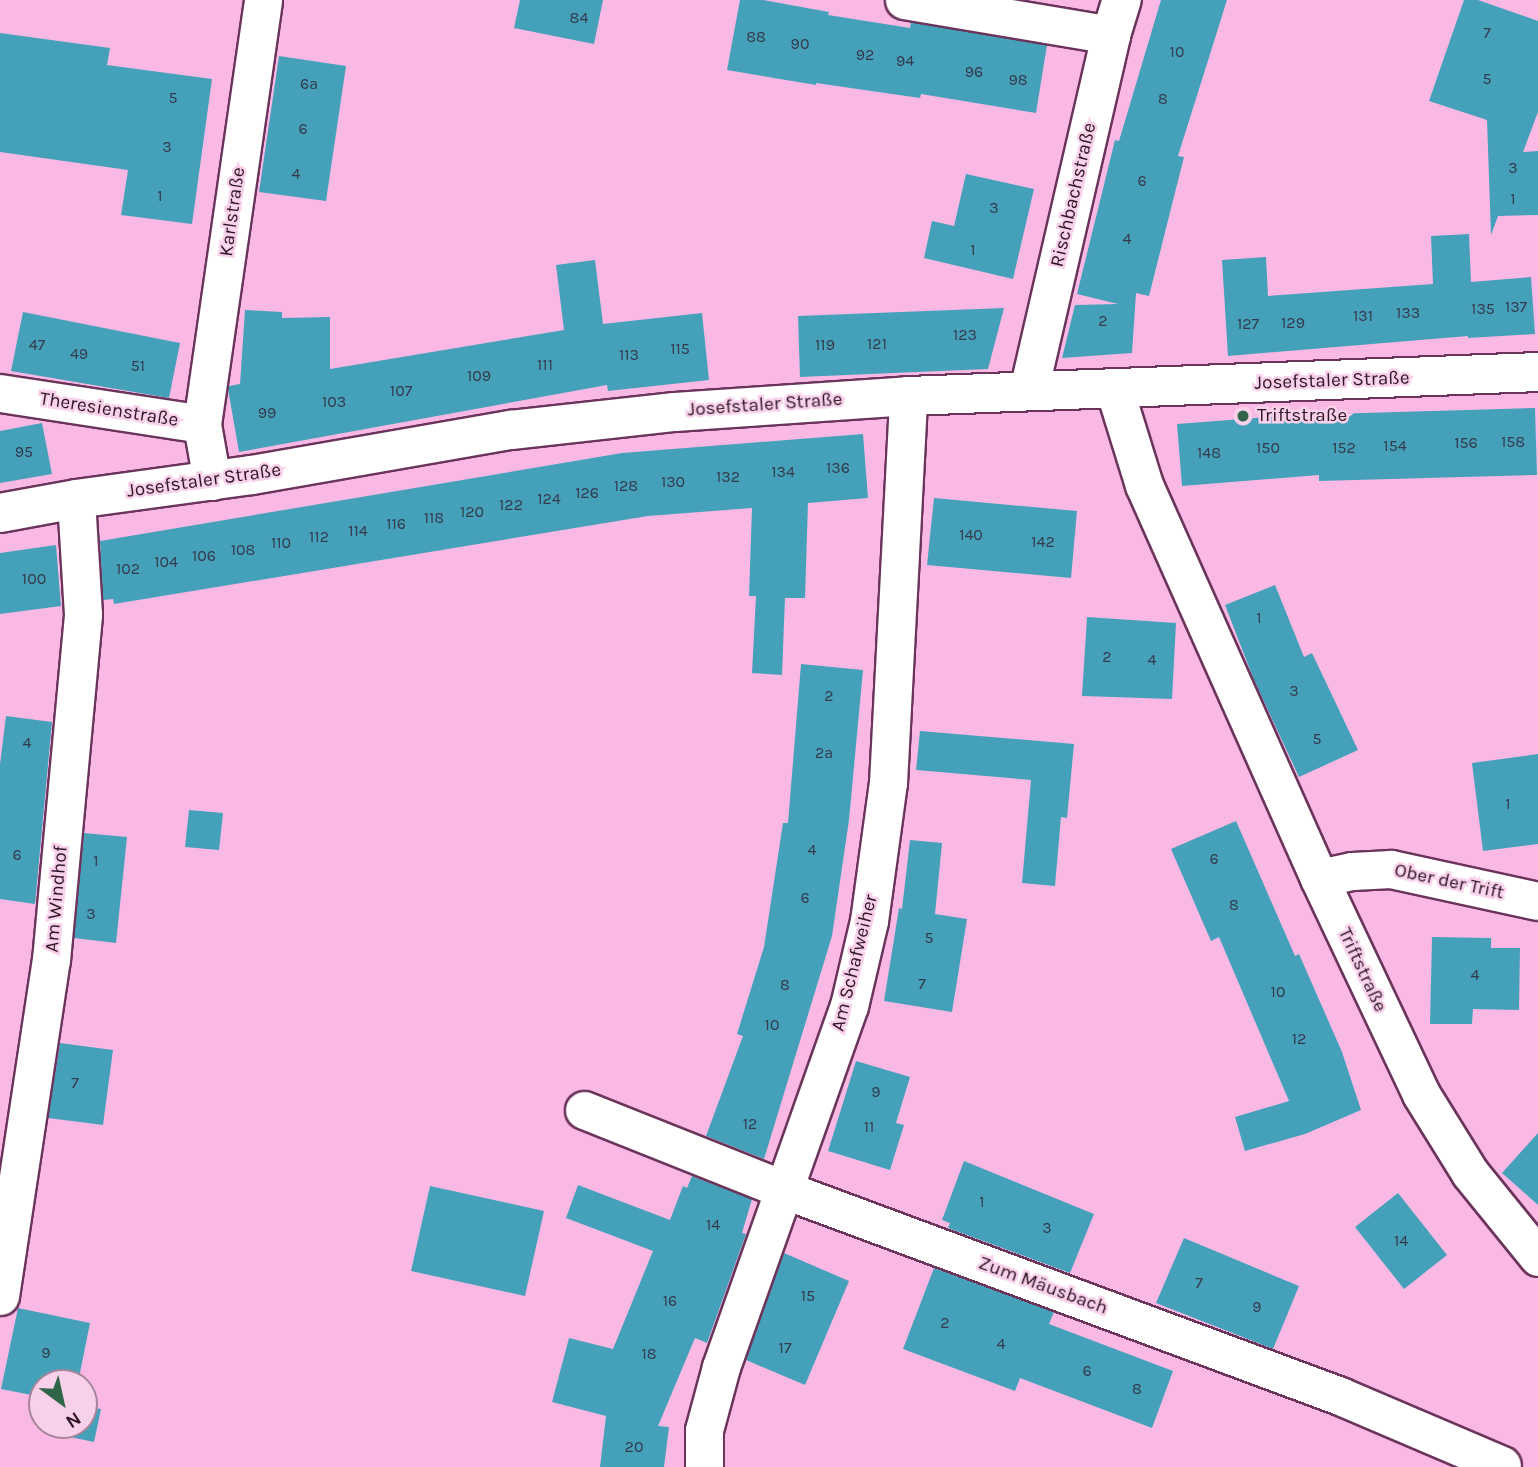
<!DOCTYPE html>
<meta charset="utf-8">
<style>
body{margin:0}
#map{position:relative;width:1538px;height:1467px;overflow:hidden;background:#fab9e4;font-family:Karla,sans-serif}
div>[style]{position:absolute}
.building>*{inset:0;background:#45a1ba}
.roads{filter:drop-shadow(2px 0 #6b345b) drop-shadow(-2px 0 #6b345b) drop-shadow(0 2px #6b345b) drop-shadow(0 -2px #6b345b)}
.minor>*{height:37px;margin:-18.5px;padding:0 18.5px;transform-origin:18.5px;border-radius:18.5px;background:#fff}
.tertiary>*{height:38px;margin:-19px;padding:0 19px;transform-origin:19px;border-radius:19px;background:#fff}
.dots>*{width:19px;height:19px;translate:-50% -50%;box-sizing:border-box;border:4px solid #f8d0ea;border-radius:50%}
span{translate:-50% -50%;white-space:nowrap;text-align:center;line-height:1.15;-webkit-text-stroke:5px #f8d0ea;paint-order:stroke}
.number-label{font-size:16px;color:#34394c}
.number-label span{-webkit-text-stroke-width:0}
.street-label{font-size:19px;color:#2e1627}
.poi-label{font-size:19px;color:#2e1627}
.left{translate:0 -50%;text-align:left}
.north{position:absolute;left:28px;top:1369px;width:70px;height:70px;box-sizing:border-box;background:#f8d0ea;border:2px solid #a7869c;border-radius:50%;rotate:147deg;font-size:19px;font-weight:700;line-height:28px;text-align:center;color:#2e1627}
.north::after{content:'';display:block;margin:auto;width:24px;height:32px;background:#31654a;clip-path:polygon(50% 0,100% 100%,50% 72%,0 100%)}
</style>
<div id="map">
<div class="building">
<i style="clip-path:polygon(520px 0,603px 0,594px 44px,514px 28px)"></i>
<i style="clip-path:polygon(740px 0,763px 0,829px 12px,828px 15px,910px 28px,911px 22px,1047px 45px,1036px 113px,921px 94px,920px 98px,816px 83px,816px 85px,727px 70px)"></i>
<i style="clip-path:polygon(1161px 0,1227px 0,1178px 156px,1184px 157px,1149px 296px,1136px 293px,1132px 353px,1062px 358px,1075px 305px,1118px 304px,1077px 294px,1115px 140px,1119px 141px)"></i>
<i style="clip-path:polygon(1464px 0,1478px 0,1538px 21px,1538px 112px,1523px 152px,1538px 151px,1538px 215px,1498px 216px,1491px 235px,1487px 120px,1429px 101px)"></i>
<i style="clip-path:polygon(0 33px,110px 48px,107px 65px,212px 79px,192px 224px,121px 215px,128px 170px,0 152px)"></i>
<i style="clip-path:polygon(279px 56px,346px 66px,326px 201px,259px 192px)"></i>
<i style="clip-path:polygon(966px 174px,1034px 189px,1013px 279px,924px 258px,932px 221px,954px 226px)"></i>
<i style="clip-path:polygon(1469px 234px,1471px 282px,1531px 277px,1535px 334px,1468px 338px,1468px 336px,1228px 356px,1222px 260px,1266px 257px,1268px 296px,1433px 284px,1431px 236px)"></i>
<i style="clip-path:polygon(595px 260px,603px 324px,702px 313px,709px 380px,608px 391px,607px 385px,239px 452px,228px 389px,229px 386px,240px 384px,245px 310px,282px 312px,282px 318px,330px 317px,330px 369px,564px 330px,556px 265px)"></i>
<i style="clip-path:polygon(1004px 308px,988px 369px,800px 377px,798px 316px)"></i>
<i style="clip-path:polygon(23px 312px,180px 343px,169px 398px,11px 371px)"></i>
<i style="clip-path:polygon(1535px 408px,1537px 475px,1319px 481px,1319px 475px,1182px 486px,1177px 424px,1295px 415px)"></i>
<i style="clip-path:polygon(42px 423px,52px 474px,0 483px,0 431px)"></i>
<i style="clip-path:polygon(863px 434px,868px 498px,808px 503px,805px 598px,785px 598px,782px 675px,752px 673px,756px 596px,749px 596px,752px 508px,648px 516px,114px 604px,113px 599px,103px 600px,100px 541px,622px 453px)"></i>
<i style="clip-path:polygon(934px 498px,1077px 511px,1071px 578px,927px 565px)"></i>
<i style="clip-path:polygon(56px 545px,61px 606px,0 614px,0 553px)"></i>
<i style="clip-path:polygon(1275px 585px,1304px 657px,1312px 653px,1358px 750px,1299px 777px,1254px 680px,1225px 605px)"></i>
<i style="clip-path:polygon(1087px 617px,1176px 623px,1172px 699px,1082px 696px)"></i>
<i style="clip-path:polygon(801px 664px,863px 670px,849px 820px,832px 936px,764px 1159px,706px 1136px,743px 1036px,737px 1034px,764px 947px,783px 823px,788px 823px)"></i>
<i style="clip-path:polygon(6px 716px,52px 722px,35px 904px,0 899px,0 764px)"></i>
<i style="clip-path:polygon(920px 731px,1074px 744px,1067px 818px,1061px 817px,1055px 886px,1022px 883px,1031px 780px,916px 770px)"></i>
<i style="clip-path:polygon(1538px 754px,1538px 844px,1483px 851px,1472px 763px)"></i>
<i style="clip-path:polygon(189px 810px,223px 813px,219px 850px,185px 847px)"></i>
<i style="clip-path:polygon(1236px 821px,1295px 956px,1299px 954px,1342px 1052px,1361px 1110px,1305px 1134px,1245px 1151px,1235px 1117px,1289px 1101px,1219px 937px,1211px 941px,1171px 849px)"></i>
<i style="clip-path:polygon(84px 833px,127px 837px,116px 943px,74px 938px)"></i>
<i style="clip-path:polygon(910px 840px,942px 843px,935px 914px,967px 919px,952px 1012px,884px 1001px,899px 908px,902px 909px)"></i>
<i style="clip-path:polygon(1432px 937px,1491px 938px,1491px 948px,1520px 948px,1519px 1010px,1473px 1009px,1472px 1024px,1430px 1024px)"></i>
<i style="clip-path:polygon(60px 1043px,113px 1050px,103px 1125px,48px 1118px)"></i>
<i style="clip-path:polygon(856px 1061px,910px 1077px,896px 1123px,904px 1125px,890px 1170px,828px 1151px)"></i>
<i style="clip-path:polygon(1538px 1133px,1538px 1205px,1502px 1173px)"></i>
<i style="clip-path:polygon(964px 1161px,1094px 1214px,1070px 1273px,948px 1228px,950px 1223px,942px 1220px)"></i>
<i style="clip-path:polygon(692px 1176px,752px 1199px,742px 1233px,746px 1234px,707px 1343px,695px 1338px,658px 1426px,669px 1427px,664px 1467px,600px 1467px,606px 1416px,552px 1402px,569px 1338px,613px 1349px,653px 1251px,566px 1218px,578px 1185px,670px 1220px,683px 1186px,687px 1188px)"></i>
<i style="clip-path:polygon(430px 1186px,544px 1211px,525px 1296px,411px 1271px)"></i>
<i style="clip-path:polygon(1398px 1193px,1447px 1255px,1404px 1289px,1355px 1227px)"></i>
<i style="clip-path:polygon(1184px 1238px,1299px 1286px,1273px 1349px,1156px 1303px)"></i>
<i style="clip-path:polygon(784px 1253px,849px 1281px,805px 1385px,746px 1360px)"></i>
<i style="clip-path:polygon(934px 1268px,1054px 1312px,1049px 1324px,1173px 1371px,1152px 1428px,1020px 1378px,1015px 1391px,903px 1349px)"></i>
<i style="clip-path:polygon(18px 1308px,90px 1323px,78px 1383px,42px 1383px,42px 1397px,1px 1389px)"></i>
<i style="clip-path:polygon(84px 1406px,101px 1409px,94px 1442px,56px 1434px,57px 1425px,84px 1425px)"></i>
</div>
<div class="roads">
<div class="minor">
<i style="left:904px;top:0;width:210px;rotate:9.6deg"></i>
<i style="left:1114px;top:388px;width:102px;rotate:72.8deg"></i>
<i style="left:1144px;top:485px;width:430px;rotate:66deg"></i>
<i style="left:1319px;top:878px;width:239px;rotate:64.7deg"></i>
<i style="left:1421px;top:1094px;width:93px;rotate:58.2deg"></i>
<i style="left:1470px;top:1173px;width:108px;rotate:51deg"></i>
<i style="left:0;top:393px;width:204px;rotate:8.7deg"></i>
<i style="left:212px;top:481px;width:58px;rotate:-100deg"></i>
<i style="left:202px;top:424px;width:428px;rotate:-81.8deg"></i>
<i style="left:1319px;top:878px;width:34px;rotate:-12deg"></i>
<i style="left:1352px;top:871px;width:39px;rotate:-3deg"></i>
<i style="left:1391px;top:869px;width:150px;rotate:12.3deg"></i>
<i style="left:584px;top:1110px;width:216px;rotate:21.7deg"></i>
<i style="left:785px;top:1190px;width:592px;rotate:20.36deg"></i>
<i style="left:1340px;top:1396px;width:176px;rotate:23.1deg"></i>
<i style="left:0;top:1296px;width:340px;rotate:-81.4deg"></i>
<i style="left:51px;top:960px;width:347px;rotate:-84.7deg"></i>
<i style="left:83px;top:614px;width:115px;rotate:-93.5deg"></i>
<i style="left:704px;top:1467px;width:37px;rotate:-90deg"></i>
<i style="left:704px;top:1430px;width:65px;rotate:-74.9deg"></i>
<i style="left:721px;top:1367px;width:383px;rotate:-70.5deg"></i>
<i style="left:849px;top:1006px;width:87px;rotate:-76.8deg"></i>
<i style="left:869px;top:921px;width:139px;rotate:-82.2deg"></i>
<i style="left:888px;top:783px;width:388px;rotate:-87deg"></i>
</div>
<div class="tertiary">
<i style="left:1029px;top:391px;width:365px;rotate:-77deg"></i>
<i style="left:1111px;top:35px;width:37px;rotate:-73deg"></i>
<i style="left:0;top:513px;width:77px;rotate:-10.4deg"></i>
<i style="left:76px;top:499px;width:178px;rotate:-7.8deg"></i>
<i style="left:252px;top:475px;width:263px;rotate:-9.9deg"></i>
<i style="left:511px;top:430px;width:165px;rotate:-6.3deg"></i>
<i style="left:675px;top:412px;width:234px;rotate:-3.9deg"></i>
<i style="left:908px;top:396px;width:630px;rotate:-2.18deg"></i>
</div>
</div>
<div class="dots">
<i style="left:1243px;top:416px;background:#31654a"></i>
</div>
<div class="number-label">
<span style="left:579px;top:18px">84</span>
<span style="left:1487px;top:33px">7</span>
<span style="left:756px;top:37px">88</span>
<span style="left:800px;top:44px">90</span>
<span style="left:1177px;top:52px">10</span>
<span style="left:865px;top:55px">92</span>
<span style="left:905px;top:61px">94</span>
<span style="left:974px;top:72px">96</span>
<span style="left:1487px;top:79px">5</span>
<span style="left:1018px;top:80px">98</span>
<span style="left:309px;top:84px">6a</span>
<span style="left:173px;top:98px">5</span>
<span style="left:1163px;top:99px">8</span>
<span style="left:303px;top:129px">6</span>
<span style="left:167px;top:147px">3</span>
<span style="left:1513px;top:168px">3</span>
<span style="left:296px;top:174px">4</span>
<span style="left:1142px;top:181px">6</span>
<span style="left:160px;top:196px">1</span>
<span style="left:1513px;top:199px">1</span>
<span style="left:994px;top:208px">3</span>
<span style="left:1127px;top:239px">4</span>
<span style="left:973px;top:250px">1</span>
<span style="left:1516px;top:307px">137</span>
<span style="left:1483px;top:309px">135</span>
<span style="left:1408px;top:313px">133</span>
<span style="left:1363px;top:316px">131</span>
<span style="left:1103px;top:321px">2</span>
<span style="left:1293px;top:323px">129</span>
<span style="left:1248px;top:324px">127</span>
<span style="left:965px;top:335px">123</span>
<span style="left:877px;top:344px">121</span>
<span style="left:37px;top:345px">47</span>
<span style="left:825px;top:345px">119</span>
<span style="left:680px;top:349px">115</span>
<span style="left:79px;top:354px">49</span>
<span style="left:629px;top:355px">113</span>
<span style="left:545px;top:365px">111</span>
<span style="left:138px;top:366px">51</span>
<span style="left:479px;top:376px">109</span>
<span style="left:401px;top:391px">107</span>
<span style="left:334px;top:402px">103</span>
<span style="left:267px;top:413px">99</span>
<span style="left:1513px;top:442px">158</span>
<span style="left:1466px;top:443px">156</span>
<span style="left:1395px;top:446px">154</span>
<span style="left:1268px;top:448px">150</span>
<span style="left:1344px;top:448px">152</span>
<span style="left:24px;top:452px">95</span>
<span style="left:1209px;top:453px">148</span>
<span style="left:838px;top:468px">136</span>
<span style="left:783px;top:472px">134</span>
<span style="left:728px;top:477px">132</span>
<span style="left:673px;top:482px">130</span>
<span style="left:626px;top:486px">128</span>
<span style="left:587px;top:493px">126</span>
<span style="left:549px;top:499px">124</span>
<span style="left:511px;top:505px">122</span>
<span style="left:472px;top:512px">120</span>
<span style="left:434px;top:518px">118</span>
<span style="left:396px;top:524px">116</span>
<span style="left:358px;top:531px">114</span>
<span style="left:971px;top:535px">140</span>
<span style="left:319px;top:537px">112</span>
<span style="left:1043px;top:542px">142</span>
<span style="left:281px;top:543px">110</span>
<span style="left:243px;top:550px">108</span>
<span style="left:204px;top:556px">106</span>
<span style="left:166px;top:562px">104</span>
<span style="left:128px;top:569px">102</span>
<span style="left:34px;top:579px">100</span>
<span style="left:1259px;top:618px">1</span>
<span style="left:1107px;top:657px">2</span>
<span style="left:1152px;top:660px">4</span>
<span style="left:1294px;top:691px">3</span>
<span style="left:829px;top:696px">2</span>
<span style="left:1317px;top:739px">5</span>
<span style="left:27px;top:743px">4</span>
<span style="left:824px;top:753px">2a</span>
<span style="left:1508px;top:804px">1</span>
<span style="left:812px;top:850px">4</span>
<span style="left:17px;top:855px">6</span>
<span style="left:1214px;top:859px">6</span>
<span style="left:96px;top:861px">1</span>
<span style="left:805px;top:898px">6</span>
<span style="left:1234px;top:905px">8</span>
<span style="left:91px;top:914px">3</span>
<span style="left:929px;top:938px">5</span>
<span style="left:1475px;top:975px">4</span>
<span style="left:922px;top:984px">7</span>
<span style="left:785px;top:985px">8</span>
<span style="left:1278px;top:992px">10</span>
<span style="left:772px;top:1025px">10</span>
<span style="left:1299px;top:1039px">12</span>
<span style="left:75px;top:1083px">7</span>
<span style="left:876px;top:1092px">9</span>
<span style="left:750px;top:1124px">12</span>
<span style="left:869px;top:1127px">11</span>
<span style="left:982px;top:1202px">1</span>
<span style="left:713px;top:1225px">14</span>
<span style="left:1047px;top:1228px">3</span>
<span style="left:1401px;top:1241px">14</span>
<span style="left:1199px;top:1283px">7</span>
<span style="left:808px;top:1296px">15</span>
<span style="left:670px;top:1301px">16</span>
<span style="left:1257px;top:1307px">9</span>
<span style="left:945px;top:1323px">2</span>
<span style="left:1001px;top:1344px">4</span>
<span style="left:785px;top:1348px">17</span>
<span style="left:46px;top:1353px">9</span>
<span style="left:649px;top:1354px">18</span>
<span style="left:1087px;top:1371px">6</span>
<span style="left:1137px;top:1389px">8</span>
<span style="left:634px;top:1447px">20</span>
</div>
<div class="street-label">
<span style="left:1074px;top:195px;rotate:-77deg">Rischbachstraße</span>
<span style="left:233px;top:212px;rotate:-82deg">Karlstraße</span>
<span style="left:1332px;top:381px;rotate:-2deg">Josefstaler Straße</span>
<span style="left:765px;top:405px;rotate:-4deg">Josefstaler Straße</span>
<span style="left:109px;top:410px;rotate:9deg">Theresienstraße</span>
<span style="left:204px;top:481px;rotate:-8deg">Josefstaler Straße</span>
<span style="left:1449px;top:882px;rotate:12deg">Ober der Trift</span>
<span style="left:57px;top:899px;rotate:-85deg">Am Windhof</span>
<span style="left:855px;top:963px;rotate:-76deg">Am Schafweiher</span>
<span style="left:1362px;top:970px;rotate:65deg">Triftstraße</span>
<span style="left:1043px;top:1286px;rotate:20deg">Zum Mäusbach</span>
</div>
<div class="poi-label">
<span class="left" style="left:1257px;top:416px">Triftstraße</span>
</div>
<div class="north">N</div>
</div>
